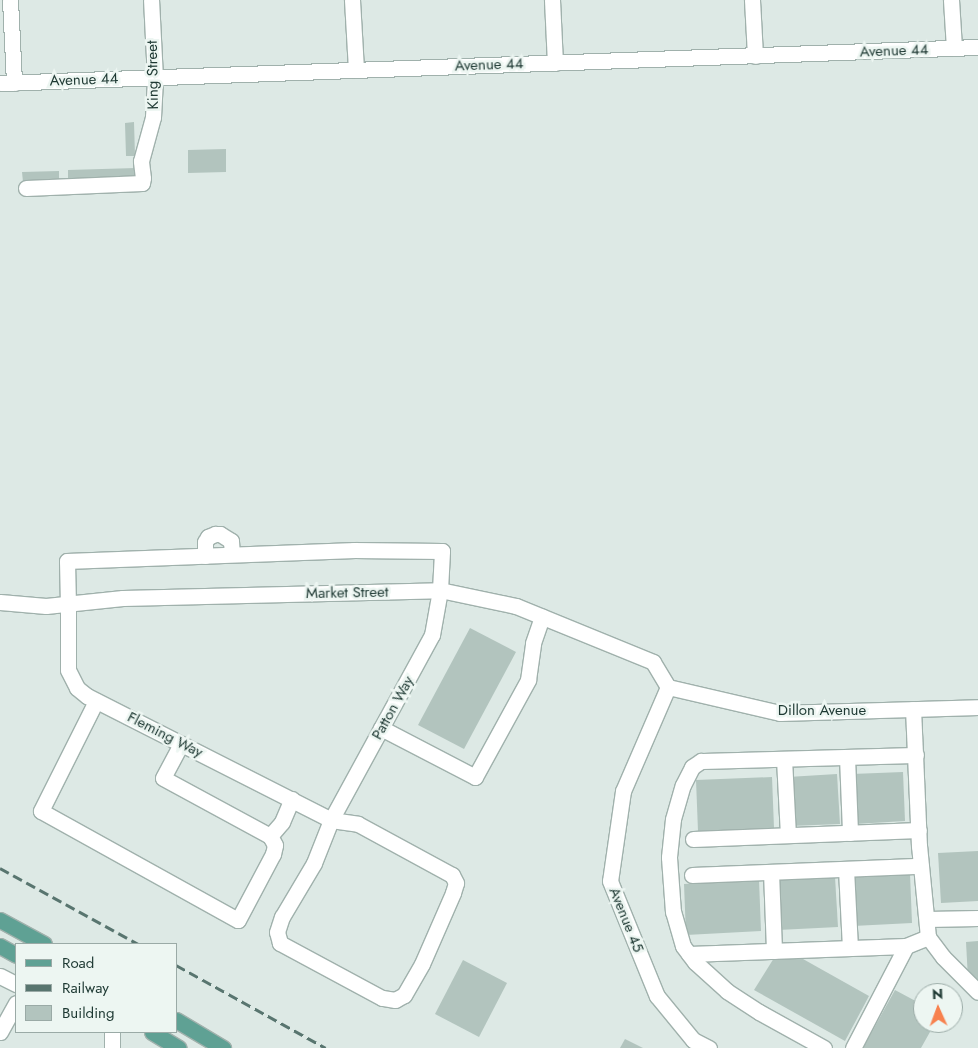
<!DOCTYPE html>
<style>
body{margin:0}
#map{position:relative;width:978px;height:1048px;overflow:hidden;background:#dde9e5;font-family:Jost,sans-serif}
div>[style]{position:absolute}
.building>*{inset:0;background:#b2c4be}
.roads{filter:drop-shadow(1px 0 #a0b1ac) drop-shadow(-1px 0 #a0b1ac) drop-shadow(0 1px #a0b1ac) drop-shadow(0 -1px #a0b1ac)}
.minor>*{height:15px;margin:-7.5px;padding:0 7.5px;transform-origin:7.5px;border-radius:7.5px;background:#fff}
.major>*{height:15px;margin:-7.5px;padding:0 7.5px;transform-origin:7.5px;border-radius:7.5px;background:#5fa194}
.rail>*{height:3px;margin-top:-1.5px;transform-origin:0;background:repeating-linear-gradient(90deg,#58756f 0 10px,transparent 0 15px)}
span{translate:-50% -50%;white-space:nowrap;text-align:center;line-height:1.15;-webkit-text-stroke:5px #edf6f2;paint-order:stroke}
.street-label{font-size:15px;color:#1e3933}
.legend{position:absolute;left:15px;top:943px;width:162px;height:90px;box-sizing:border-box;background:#edf6f2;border:1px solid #9aaaa6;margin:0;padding:6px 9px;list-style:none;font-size:15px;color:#1e3933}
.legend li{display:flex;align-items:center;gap:10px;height:25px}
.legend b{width:25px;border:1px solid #9aaaa6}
.north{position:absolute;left:913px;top:983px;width:50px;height:50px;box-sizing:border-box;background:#edf6f2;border:1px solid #9aaaa6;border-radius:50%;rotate:358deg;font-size:14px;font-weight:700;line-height:20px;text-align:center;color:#1e3933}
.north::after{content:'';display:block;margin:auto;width:18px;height:22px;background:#f7814e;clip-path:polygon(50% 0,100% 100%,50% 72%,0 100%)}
</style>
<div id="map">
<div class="building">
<i style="clip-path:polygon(134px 122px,135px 156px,126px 156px,125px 123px)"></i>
<i style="clip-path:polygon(226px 149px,226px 172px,188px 173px,188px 150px)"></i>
<i style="clip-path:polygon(136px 168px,136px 178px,68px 181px,68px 170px)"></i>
<i style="clip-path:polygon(59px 171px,59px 180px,23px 182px,22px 172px)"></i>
<i style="clip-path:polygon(470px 628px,516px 652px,464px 749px,418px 725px)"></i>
<i style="clip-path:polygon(903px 772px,905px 821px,855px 824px,852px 774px)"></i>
<i style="clip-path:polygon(837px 774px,840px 824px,790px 826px,788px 777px)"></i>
<i style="clip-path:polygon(772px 777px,774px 828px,698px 831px,696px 780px)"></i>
<i style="clip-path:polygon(978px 851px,978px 901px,941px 903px,938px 853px)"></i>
<i style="clip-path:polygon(910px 874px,912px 923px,853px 926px,851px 877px)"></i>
<i style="clip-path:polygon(835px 877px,838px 927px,778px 930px,775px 879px)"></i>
<i style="clip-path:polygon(759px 880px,761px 931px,686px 935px,684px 884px)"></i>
<i style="clip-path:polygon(978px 941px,978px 988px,968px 979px,966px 942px)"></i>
<i style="clip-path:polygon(774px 958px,803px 959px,869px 996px,845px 1041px,754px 990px)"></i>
<i style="clip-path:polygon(463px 960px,507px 983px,479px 1037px,435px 1014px)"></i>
<i style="clip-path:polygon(895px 990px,923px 1005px,923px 1023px,935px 1023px,921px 1048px,863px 1048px)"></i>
<i style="clip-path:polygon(625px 1039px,643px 1048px,620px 1048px)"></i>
</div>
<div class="roads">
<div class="minor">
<i style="left:10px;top:0;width:83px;rotate:87.2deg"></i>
<i style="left:352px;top:0;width:70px;rotate:86.7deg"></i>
<i style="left:552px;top:0;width:63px;rotate:87.3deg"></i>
<i style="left:752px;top:0;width:56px;rotate:86.9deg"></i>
<i style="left:951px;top:0;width:48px;rotate:86.4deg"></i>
<i style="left:0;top:83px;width:979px;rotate:-2.11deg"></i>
<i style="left:26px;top:188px;width:116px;rotate:-2.5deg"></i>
<i style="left:142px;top:183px;width:5px;rotate:-79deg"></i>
<i style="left:143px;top:178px;width:17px;rotate:-97deg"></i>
<i style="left:141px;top:161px;width:46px;rotate:-74.7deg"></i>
<i style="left:153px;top:117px;width:39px;rotate:-87deg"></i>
<i style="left:155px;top:78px;width:78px;rotate:-92.9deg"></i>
<i style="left:205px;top:556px;width:14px;rotate:-90deg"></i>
<i style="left:205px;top:542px;width:6px;rotate:-59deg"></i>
<i style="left:208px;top:537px;width:8px;rotate:-23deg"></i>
<i style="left:215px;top:534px;width:5px"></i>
<i style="left:220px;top:534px;width:13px;rotate:32deg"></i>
<i style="left:231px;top:541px;width:13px;rotate:86deg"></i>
<i style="left:0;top:602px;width:46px;rotate:5deg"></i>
<i style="left:46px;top:606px;width:77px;rotate:-5.9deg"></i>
<i style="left:123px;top:598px;width:317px;rotate:-1.4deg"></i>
<i style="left:440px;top:590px;width:78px;rotate:11.9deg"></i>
<i style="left:516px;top:606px;width:148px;rotate:22.2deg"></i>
<i style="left:653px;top:662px;width:29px;rotate:59deg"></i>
<i style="left:68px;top:604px;width:66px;rotate:90deg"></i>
<i style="left:68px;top:670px;width:20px;rotate:63deg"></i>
<i style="left:77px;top:688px;width:13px;rotate:39deg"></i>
<i style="left:87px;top:696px;width:274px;rotate:26.9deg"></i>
<i style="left:331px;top:820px;width:27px;rotate:8deg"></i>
<i style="left:358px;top:824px;width:107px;rotate:28.5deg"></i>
<i style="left:452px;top:875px;width:9px;rotate:63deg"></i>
<i style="left:456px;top:883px;width:10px;rotate:107deg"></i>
<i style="left:453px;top:893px;width:77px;rotate:113.6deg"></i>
<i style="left:422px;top:964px;width:36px;rotate:120deg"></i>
<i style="left:404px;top:995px;width:10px;rotate:151deg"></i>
<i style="left:395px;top:1000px;width:13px;rotate:-171deg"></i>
<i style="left:382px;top:998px;width:116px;rotate:-151.7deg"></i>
<i style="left:280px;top:943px;width:11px;rotate:-105deg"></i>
<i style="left:277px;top:932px;width:16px;rotate:-72deg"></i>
<i style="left:282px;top:917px;width:63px;rotate:-59.3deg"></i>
<i style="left:314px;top:863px;width:46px;rotate:-68.4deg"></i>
<i style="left:331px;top:820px;width:211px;rotate:-61.4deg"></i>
<i style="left:432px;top:635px;width:46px;rotate:-79.9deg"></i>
<i style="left:440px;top:590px;width:39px;rotate:-87deg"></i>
<i style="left:442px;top:551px;width:88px;rotate:-179.3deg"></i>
<i style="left:354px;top:550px;width:287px;rotate:177.8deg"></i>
<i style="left:67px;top:561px;width:43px;rotate:88.7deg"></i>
<i style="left:668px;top:687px;width:113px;rotate:113.4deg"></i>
<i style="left:623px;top:791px;width:91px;rotate:98.2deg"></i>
<i style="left:610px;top:881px;width:124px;rotate:67.8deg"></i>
<i style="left:657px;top:996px;width:57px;rotate:50.7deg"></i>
<i style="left:693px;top:1040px;width:18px;rotate:27deg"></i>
<i style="left:668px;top:687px;width:115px;rotate:13.1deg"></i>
<i style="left:780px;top:713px;width:198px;rotate:-1.7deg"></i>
<i style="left:96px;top:701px;width:123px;rotate:116.6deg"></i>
<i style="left:41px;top:811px;width:225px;rotate:29deg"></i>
<i style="left:238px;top:920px;width:75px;rotate:-62.1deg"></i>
<i style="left:273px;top:854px;width:9px;rotate:-77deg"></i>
<i style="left:275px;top:845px;width:10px;rotate:-119deg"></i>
<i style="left:381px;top:728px;width:106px;rotate:27.5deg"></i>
<i style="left:475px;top:777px;width:111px;rotate:-61.3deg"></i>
<i style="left:528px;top:680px;width:37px;rotate:-82deg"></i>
<i style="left:533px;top:643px;width:28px;rotate:-71deg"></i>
<i style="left:181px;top:744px;width:38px;rotate:118deg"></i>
<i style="left:163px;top:778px;width:122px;rotate:28.5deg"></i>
<i style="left:270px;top:836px;width:18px;rotate:-49deg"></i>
<i style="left:282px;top:822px;width:25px;rotate:-67deg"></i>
<i style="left:847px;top:757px;width:76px;rotate:87.7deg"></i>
<i style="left:784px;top:759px;width:76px;rotate:87deg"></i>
<i style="left:693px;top:839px;width:226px;rotate:-2.3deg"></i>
<i style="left:846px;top:869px;width:79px;rotate:87.1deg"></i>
<i style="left:771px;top:872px;width:79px;rotate:87.8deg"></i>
<i style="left:692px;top:875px;width:229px;rotate:-2.3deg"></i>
<i style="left:927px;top:919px;width:51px;rotate:-1.1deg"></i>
<i style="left:928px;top:937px;width:25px;rotate:53deg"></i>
<i style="left:943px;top:957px;width:49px;rotate:45deg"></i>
<i style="left:689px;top:954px;width:217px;rotate:-2.1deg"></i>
<i style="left:0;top:976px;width:18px;rotate:27deg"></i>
<i style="left:0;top:1032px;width:33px;rotate:-61deg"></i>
<i style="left:112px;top:1032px;width:16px;rotate:90deg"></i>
<i style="left:824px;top:1048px;width:74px;rotate:-151deg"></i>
<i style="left:759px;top:1012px;width:38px;rotate:-147deg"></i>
<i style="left:727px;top:991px;width:43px;rotate:-137.8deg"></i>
<i style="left:695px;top:962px;width:20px;rotate:-127deg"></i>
<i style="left:683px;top:946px;width:35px;rotate:-106deg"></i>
<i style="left:673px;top:912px;width:55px;rotate:-94.2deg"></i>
<i style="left:669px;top:857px;width:38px;rotate:-84deg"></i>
<i style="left:673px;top:819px;width:35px;rotate:-74deg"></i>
<i style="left:683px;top:785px;width:20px;rotate:-63deg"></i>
<i style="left:692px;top:767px;width:11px;rotate:-34deg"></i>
<i style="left:701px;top:761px;width:215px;rotate:-1.6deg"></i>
<i style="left:853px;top:1048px;width:115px;rotate:-62.5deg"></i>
<i style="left:906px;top:946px;width:24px;rotate:-22deg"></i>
<i style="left:928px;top:937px;width:91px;rotate:-95.6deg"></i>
<i style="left:919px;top:846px;width:137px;rotate:-92.5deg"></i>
</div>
<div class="major">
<i style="left:0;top:920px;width:50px;rotate:28.6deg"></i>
<i style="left:0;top:946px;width:18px;rotate:29deg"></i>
<i style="left:176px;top:1020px;width:55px;rotate:30.8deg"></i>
<i style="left:152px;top:1032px;width:31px;rotate:31deg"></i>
</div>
</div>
<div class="rail">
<i style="left:0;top:868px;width:158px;rotate:28.8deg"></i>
<i style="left:176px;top:965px;width:171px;rotate:29deg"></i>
</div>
<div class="street-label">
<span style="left:894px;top:51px;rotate:-2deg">Avenue 44</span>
<span style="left:489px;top:65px;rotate:-2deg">Avenue 44</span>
<span style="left:153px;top:75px;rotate:-91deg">King Street</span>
<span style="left:84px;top:80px;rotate:-2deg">Avenue 44</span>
<span style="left:347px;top:593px;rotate:-1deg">Market Street</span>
<span style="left:393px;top:708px;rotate:-61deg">Patton Way</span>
<span style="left:822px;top:711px">Dillon Avenue</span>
<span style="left:165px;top:735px;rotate:27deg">Fleming Way</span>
<span style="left:626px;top:920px;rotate:68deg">Avenue 45</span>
</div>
<ul class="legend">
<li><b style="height:6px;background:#5fa194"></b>Road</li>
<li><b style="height:6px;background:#58756f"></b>Railway</li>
<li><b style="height:14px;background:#b2c4be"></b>Building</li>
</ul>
<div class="north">N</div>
</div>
